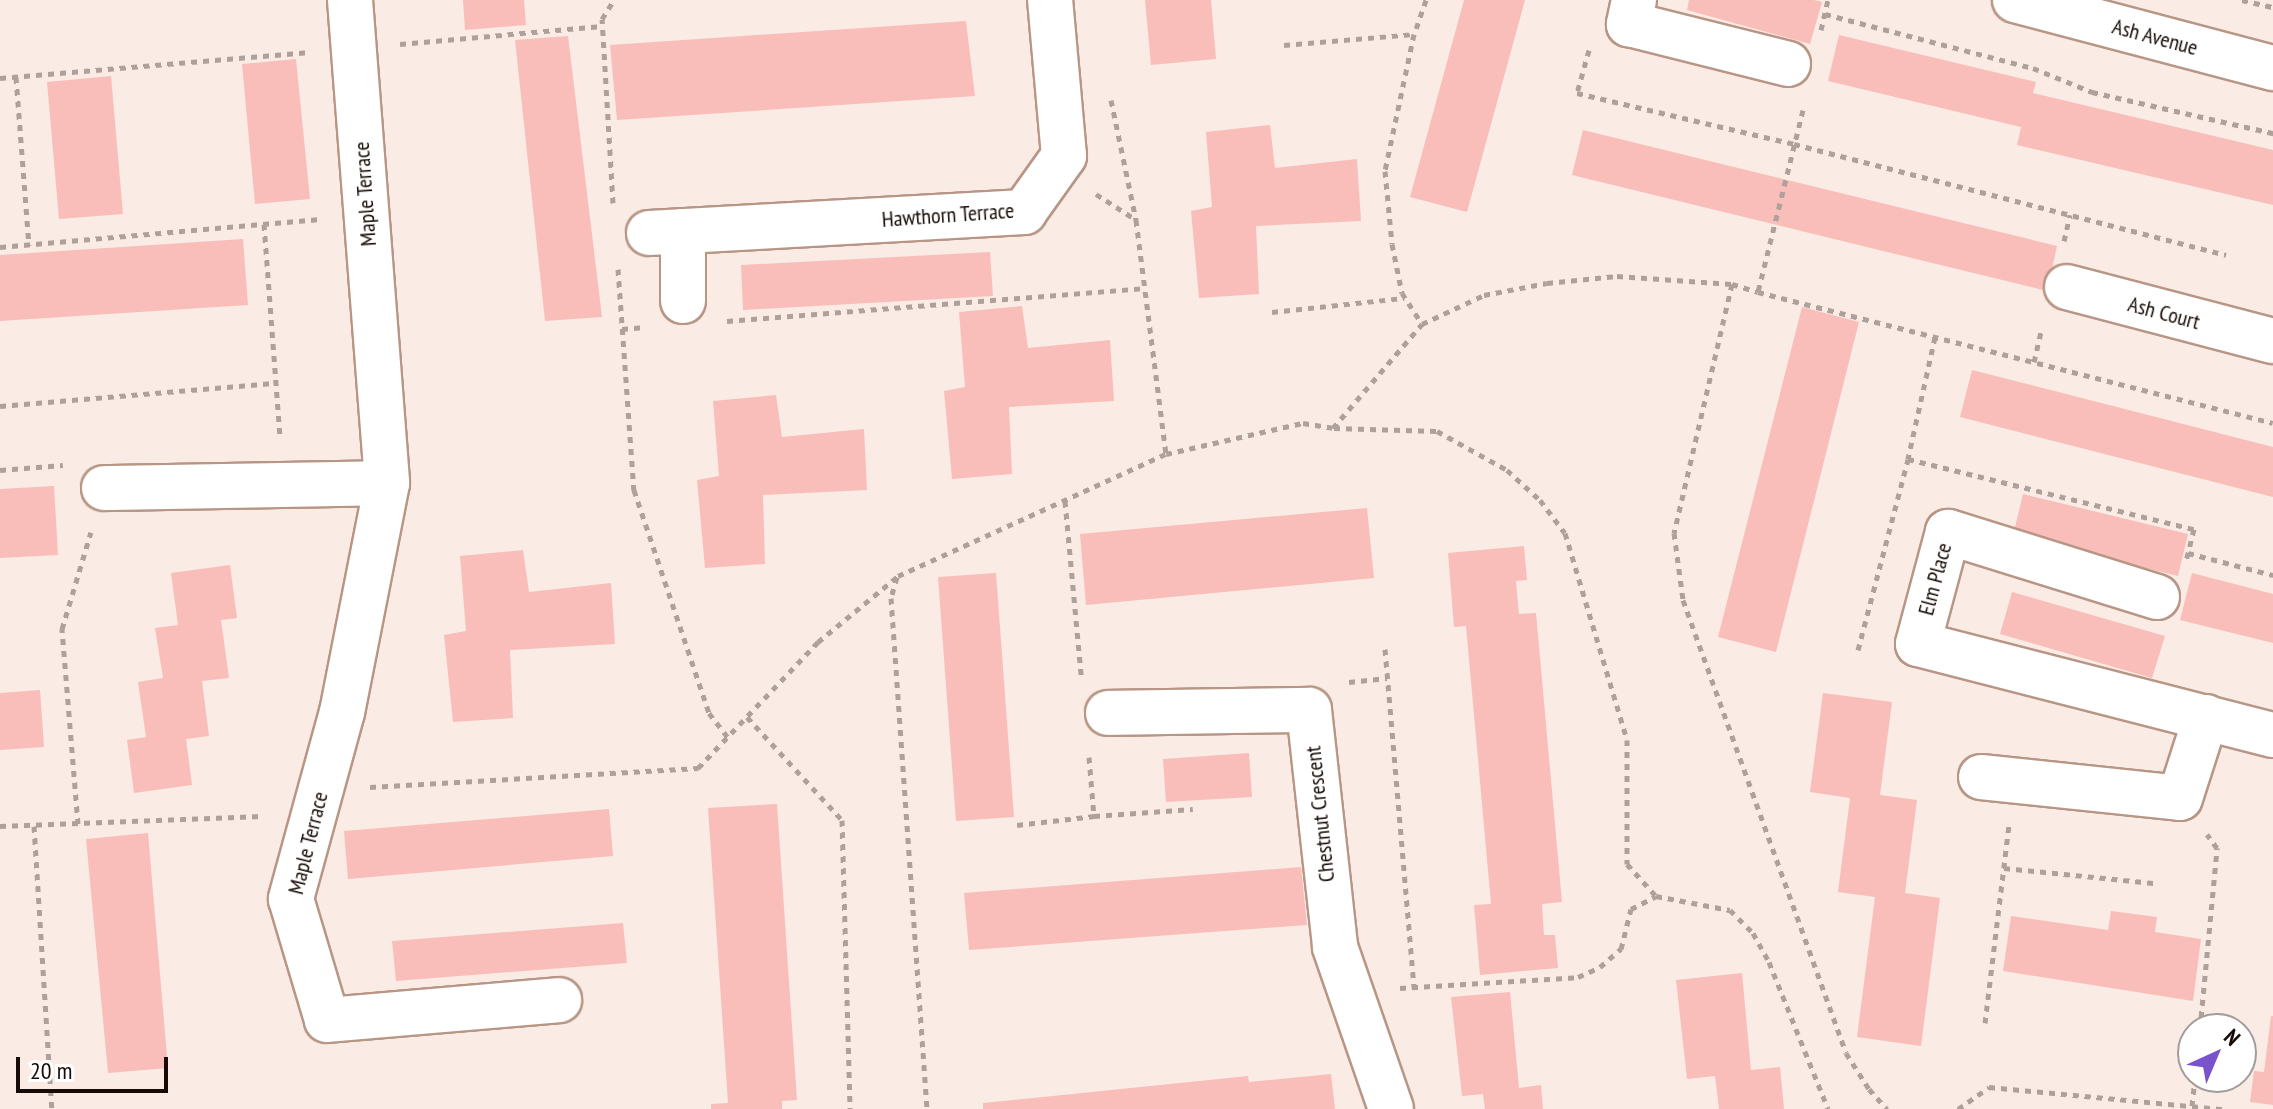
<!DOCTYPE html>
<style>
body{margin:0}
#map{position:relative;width:2273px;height:1109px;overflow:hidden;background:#faebe5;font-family:"PT Sans Narrow",sans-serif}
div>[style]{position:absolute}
.building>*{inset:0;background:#f9beb9}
.path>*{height:5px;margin-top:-2.5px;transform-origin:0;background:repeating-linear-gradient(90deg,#aea09a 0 6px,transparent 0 12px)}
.roads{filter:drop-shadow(2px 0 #b89686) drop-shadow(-2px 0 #b89686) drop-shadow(0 2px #b89686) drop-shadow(0 -2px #b89686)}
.street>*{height:44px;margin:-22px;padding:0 22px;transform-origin:22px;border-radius:22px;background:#fff}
span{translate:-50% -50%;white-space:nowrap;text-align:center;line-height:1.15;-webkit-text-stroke:6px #fff;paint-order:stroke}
.street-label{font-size:22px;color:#160b06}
.north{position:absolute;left:2177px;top:1013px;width:80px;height:80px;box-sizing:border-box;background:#fff;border:2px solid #a29d9b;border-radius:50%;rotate:44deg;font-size:22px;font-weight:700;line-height:32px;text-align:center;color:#160b06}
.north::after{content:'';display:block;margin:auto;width:28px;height:36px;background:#7952cc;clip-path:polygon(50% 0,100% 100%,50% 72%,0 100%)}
.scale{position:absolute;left:16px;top:1057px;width:152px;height:36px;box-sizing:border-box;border:4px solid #160b06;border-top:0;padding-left:10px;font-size:24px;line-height:28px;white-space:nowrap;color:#160b06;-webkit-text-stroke:6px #fff;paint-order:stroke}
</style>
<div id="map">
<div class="building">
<i style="clip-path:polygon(463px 0,524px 0,526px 25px,465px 30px)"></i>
<i style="clip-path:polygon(1145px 0,1211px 0,1216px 59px,1151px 65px)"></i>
<i style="clip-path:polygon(1464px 0,1525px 0,1467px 212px,1410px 197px)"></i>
<i style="clip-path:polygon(1689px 0,1814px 0,1822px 2px,1810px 44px,1687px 10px)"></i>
<i style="clip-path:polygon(966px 21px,975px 96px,617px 120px,610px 45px)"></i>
<i style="clip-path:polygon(1839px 35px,2036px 82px,2033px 93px,2273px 150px,2273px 205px,2017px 145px,2021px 127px,1828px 81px)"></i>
<i style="clip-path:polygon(568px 36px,602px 317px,545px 321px,515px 40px)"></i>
<i style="clip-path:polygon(296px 59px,310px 199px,255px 204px,242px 64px)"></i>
<i style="clip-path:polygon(111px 76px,123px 214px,59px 219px,47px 82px)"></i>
<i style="clip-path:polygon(1270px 125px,1275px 168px,1357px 159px,1361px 221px,1256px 226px,1259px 294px,1199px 298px,1191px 211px,1212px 207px,1206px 132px)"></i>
<i style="clip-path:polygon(1583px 130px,2057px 246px,2047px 291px,1572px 175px)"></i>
<i style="clip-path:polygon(243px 239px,248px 305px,0 321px,0 255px)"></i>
<i style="clip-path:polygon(990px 252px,993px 296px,743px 310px,741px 265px)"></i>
<i style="clip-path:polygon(1022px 306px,1028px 348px,1110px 340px,1114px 401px,1009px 407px,1012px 474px,952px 479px,944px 391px,965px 387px,959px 312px)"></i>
<i style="clip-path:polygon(1802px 307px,1859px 322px,1776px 652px,1718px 637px)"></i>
<i style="clip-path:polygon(1972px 370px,2273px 447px,2273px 497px,1960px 417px)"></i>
<i style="clip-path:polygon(776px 395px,782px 437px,864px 429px,867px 490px,763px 495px,765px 564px,705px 568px,697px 480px,719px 476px,713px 401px)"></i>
<i style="clip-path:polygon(54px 486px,58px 555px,0 558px,0 489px)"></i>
<i style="clip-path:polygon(2023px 494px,2188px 534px,2178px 576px,2013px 536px)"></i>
<i style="clip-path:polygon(1367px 508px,1374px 578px,1086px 605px,1080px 534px)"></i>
<i style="clip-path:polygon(1524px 546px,1527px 580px,1516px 581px,1519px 614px,1536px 613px,1562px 902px,1542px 904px,1544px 935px,1555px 935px,1558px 968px,1480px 975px,1474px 905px,1491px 904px,1466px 626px,1454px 627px,1448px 553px)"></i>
<i style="clip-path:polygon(523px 550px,529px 592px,611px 583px,615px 644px,510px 650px,513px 718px,453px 722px,444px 635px,466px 631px,460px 556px)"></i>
<i style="clip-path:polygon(230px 565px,237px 618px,221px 620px,229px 678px,202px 681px,209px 736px,186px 739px,192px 785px,134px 793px,127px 740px,146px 737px,138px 682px,163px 678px,155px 628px,178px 625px,171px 573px)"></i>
<i style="clip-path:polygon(996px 573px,1014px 817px,956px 821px,938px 577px)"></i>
<i style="clip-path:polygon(2192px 573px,2273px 594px,2273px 643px,2180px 620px)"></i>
<i style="clip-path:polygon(2012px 592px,2165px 636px,2152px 678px,2000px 634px)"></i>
<i style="clip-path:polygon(40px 690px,44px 747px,0 750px,0 693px)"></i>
<i style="clip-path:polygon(1823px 693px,1892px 702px,1880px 795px,1917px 800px,1905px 893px,1940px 898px,1921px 1046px,1857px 1037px,1875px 897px,1838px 892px,1850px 798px,1810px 792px)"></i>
<i style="clip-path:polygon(1249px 753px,1252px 797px,1166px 802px,1163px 759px)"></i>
<i style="clip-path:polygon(777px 804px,797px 1100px,782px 1101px,782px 1109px,711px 1109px,711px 1104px,728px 1103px,708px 808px)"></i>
<i style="clip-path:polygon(609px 809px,613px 856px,348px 879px,344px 831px)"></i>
<i style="clip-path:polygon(148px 833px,168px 1068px,108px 1073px,86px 839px)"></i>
<i style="clip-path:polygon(1301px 867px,1307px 925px,969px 950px,964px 893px)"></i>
<i style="clip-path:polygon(2111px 911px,2157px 917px,2155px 932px,2201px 939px,2193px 1001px,2003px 971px,2011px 916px,2108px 930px)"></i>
<i style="clip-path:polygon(623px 923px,627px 963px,396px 981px,392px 941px)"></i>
<i style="clip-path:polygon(1742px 973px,1751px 1070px,1780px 1067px,1784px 1109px,1719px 1109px,1715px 1076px,1687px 1079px,1676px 980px)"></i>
<i style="clip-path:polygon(1510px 992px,1519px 1088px,1541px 1085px,1543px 1109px,1485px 1109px,1483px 1094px,1462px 1096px,1451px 997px)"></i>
<i style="clip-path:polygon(2271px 1016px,2273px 1016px,2273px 1105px,2250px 1102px,2254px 1071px,2264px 1072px)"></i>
<i style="clip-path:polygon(1331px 1074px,1335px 1109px,983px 1109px,983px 1103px,1248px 1076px,1249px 1082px)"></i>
</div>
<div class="path">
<i style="left:1426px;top:0;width:36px;rotate:109deg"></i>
<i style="left:1414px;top:34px;width:140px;rotate:102deg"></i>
<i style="left:1385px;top:171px;width:73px;rotate:84.5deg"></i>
<i style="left:1392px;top:244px;width:50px;rotate:78.5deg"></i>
<i style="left:1402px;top:293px;width:37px;rotate:57deg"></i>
<i style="left:1422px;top:324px;width:68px;rotate:-25.1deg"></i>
<i style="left:1484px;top:295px;width:64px;rotate:-10.8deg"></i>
<i style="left:1547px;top:283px;width:70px;rotate:-5.7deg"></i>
<i style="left:1617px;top:276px;width:115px;rotate:4deg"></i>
<i style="left:1732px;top:284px;width:256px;rotate:103.1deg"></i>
<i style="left:1674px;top:533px;width:68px;rotate:82.3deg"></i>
<i style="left:1683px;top:600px;width:481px;rotate:70.2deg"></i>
<i style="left:1846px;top:1053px;width:43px;rotate:57.4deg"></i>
<i style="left:1869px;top:1089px;width:27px;rotate:48deg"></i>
<i style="left:2242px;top:0;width:32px;rotate:13deg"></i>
<i style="left:1825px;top:14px;width:215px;rotate:14.6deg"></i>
<i style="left:2033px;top:68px;width:64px;rotate:22.1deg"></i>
<i style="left:2092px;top:92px;width:186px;rotate:12.8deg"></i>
<i style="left:1821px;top:30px;width:31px;rotate:-77deg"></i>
<i style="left:400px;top:44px;width:203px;rotate:-5.1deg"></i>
<i style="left:1284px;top:45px;width:130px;rotate:-4.8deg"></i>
<i style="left:1589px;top:50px;width:45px;rotate:105.6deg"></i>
<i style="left:1577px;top:93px;width:223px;rotate:13.2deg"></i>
<i style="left:1794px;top:144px;width:446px;rotate:14.4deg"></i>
<i style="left:16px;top:77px;width:169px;rotate:85.6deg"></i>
<i style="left:0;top:78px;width:308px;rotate:-4.8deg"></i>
<i style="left:1111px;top:100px;width:123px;rotate:78.2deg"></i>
<i style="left:1136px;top:220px;width:235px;rotate:82.7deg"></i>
<i style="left:1803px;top:110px;width:187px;rotate:103.9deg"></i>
<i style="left:1758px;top:292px;width:531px;rotate:14.27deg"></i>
<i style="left:1096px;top:194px;width:46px;rotate:32.7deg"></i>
<i style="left:613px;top:203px;width:184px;rotate:-93.4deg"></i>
<i style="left:602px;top:19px;width:22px;rotate:-58deg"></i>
<i style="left:264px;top:224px;width:215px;rotate:85.7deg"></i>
<i style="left:2064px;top:241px;width:27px;rotate:-77deg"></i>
<i style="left:0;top:247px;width:319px;rotate:-5deg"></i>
<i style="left:618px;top:269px;width:222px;rotate:85.9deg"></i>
<i style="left:634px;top:490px;width:235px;rotate:71.4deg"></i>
<i style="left:709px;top:713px;width:31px;rotate:52deg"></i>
<i style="left:1732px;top:284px;width:27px;rotate:17deg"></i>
<i style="left:1272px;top:312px;width:133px;rotate:-6.1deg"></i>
<i style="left:727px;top:321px;width:419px;rotate:-4.5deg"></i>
<i style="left:622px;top:329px;width:23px;rotate:-5deg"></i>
<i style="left:1935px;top:337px;width:125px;rotate:102.5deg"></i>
<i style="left:1908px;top:459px;width:294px;rotate:13.8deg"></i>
<i style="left:2194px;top:529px;width:33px;rotate:104deg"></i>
<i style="left:2034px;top:362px;width:35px;rotate:-77deg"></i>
<i style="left:0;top:406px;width:277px;rotate:-4.8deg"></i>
<i style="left:1334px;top:428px;width:103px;rotate:1.7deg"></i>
<i style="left:1437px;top:431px;width:80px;rotate:29.1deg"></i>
<i style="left:1507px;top:470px;width:45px;rotate:42.3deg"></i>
<i style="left:1540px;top:500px;width:41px;rotate:52.9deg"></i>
<i style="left:1565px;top:533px;width:216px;rotate:73.3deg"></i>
<i style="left:1627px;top:740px;width:124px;rotate:90deg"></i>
<i style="left:1627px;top:864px;width:43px;rotate:47.8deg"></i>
<i style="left:0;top:470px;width:63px;rotate:-4.5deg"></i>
<i style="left:1065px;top:501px;width:175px;rotate:84.7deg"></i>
<i style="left:2188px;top:553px;width:88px;rotate:14.5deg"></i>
<i style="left:897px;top:577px;width:22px;rotate:106deg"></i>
<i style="left:891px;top:598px;width:512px;rotate:85.97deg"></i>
<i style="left:1385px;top:649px;width:340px;rotate:85.1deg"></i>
<i style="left:1858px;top:650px;width:197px;rotate:-75.3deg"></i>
<i style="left:1349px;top:682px;width:38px;rotate:-6deg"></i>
<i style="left:747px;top:717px;width:140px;rotate:47.3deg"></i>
<i style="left:842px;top:820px;width:289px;rotate:88.4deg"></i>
<i style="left:1089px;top:757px;width:59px;rotate:85.2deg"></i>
<i style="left:1094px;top:816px;width:99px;rotate:-4deg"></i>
<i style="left:370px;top:787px;width:329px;rotate:-3.3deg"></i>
<i style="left:698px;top:768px;width:174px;rotate:-46.4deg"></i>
<i style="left:818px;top:642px;width:104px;rotate:-39.5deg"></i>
<i style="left:898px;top:576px;width:294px;rotate:-24.5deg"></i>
<i style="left:1166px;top:454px;width:140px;rotate:-12.8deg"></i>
<i style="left:1303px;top:423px;width:30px;rotate:9deg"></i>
<i style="left:1333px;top:428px;width:137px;rotate:-49.4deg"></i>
<i style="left:78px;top:824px;width:196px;rotate:-94.7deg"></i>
<i style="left:62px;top:629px;width:101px;rotate:-73.4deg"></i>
<i style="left:1017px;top:825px;width:78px;rotate:-6.7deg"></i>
<i style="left:0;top:826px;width:263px;rotate:-2.2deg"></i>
<i style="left:34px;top:826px;width:284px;rotate:86.4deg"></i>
<i style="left:2004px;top:868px;width:150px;rotate:5.7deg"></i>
<i style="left:1400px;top:988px;width:178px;rotate:-3.5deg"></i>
<i style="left:1578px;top:977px;width:24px;rotate:-24deg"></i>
<i style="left:1600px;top:967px;width:28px;rotate:-41deg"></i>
<i style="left:1621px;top:949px;width:41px;rotate:-76deg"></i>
<i style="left:1631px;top:909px;width:28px;rotate:-27deg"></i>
<i style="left:1656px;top:896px;width:75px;rotate:10.7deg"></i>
<i style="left:1730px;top:910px;width:33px;rotate:45deg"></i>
<i style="left:1753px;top:933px;width:33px;rotate:61deg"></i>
<i style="left:1769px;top:962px;width:158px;rotate:68.1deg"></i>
<i style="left:1985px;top:1023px;width:198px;rotate:-83.1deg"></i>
<i style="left:2200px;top:1029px;width:182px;rotate:-84.6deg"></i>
<i style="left:2217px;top:848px;width:17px;rotate:-126deg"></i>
<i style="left:2192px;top:1106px;width:29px;rotate:-84deg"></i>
<i style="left:1958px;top:1109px;width:38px;rotate:-35deg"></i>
<i style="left:1989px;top:1087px;width:235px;rotate:5.4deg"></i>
</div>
<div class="roads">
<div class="street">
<i style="left:350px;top:0;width:484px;rotate:85.6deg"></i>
<i style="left:387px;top:483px;width:233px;rotate:101.1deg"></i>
<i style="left:342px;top:712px;width:194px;rotate:105.3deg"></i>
<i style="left:291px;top:899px;width:126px;rotate:73.4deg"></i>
<i style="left:327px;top:1020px;width:233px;rotate:-4.9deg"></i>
<i style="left:1634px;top:0;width:25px;rotate:102deg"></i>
<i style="left:1629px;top:24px;width:164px;rotate:14.1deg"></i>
<i style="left:2015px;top:0;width:267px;rotate:14.8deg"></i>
<i style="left:649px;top:233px;width:376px;rotate:-3.2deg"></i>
<i style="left:1024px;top:212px;width:69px;rotate:-54.5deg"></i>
<i style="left:1064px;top:156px;width:157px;rotate:-95.1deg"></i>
<i style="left:2067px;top:287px;width:213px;rotate:14.7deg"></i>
<i style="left:683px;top:301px;width:70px;rotate:-90deg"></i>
<i style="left:104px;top:488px;width:283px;rotate:-1deg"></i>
<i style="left:2157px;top:597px;width:219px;rotate:-162.7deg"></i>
<i style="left:1948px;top:532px;width:116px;rotate:105deg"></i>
<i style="left:1918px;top:644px;width:366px;rotate:14.4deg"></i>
<i style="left:1108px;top:713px;width:201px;rotate:-0.9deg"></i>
<i style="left:1309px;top:710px;width:238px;rotate:83.7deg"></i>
<i style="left:1335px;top:947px;width:171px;rotate:70.9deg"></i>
<i style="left:1981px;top:777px;width:200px;rotate:6deg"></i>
<i style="left:2180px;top:798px;width:85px;rotate:-72.2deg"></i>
</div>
</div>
<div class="street-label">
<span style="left:2155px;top:37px;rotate:15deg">Ash Avenue</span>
<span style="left:365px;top:194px;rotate:-94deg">Maple Terrace</span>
<span style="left:948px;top:215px;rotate:-4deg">Hawthorn Terrace</span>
<span style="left:2164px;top:313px;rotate:15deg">Ash Court</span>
<span style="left:1935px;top:579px;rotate:-75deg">Elm Place</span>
<span style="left:1320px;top:814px;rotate:-96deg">Chestnut Crescent</span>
<span style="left:308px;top:843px;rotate:-76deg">Maple Terrace</span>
</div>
<div class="north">N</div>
<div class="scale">20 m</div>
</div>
